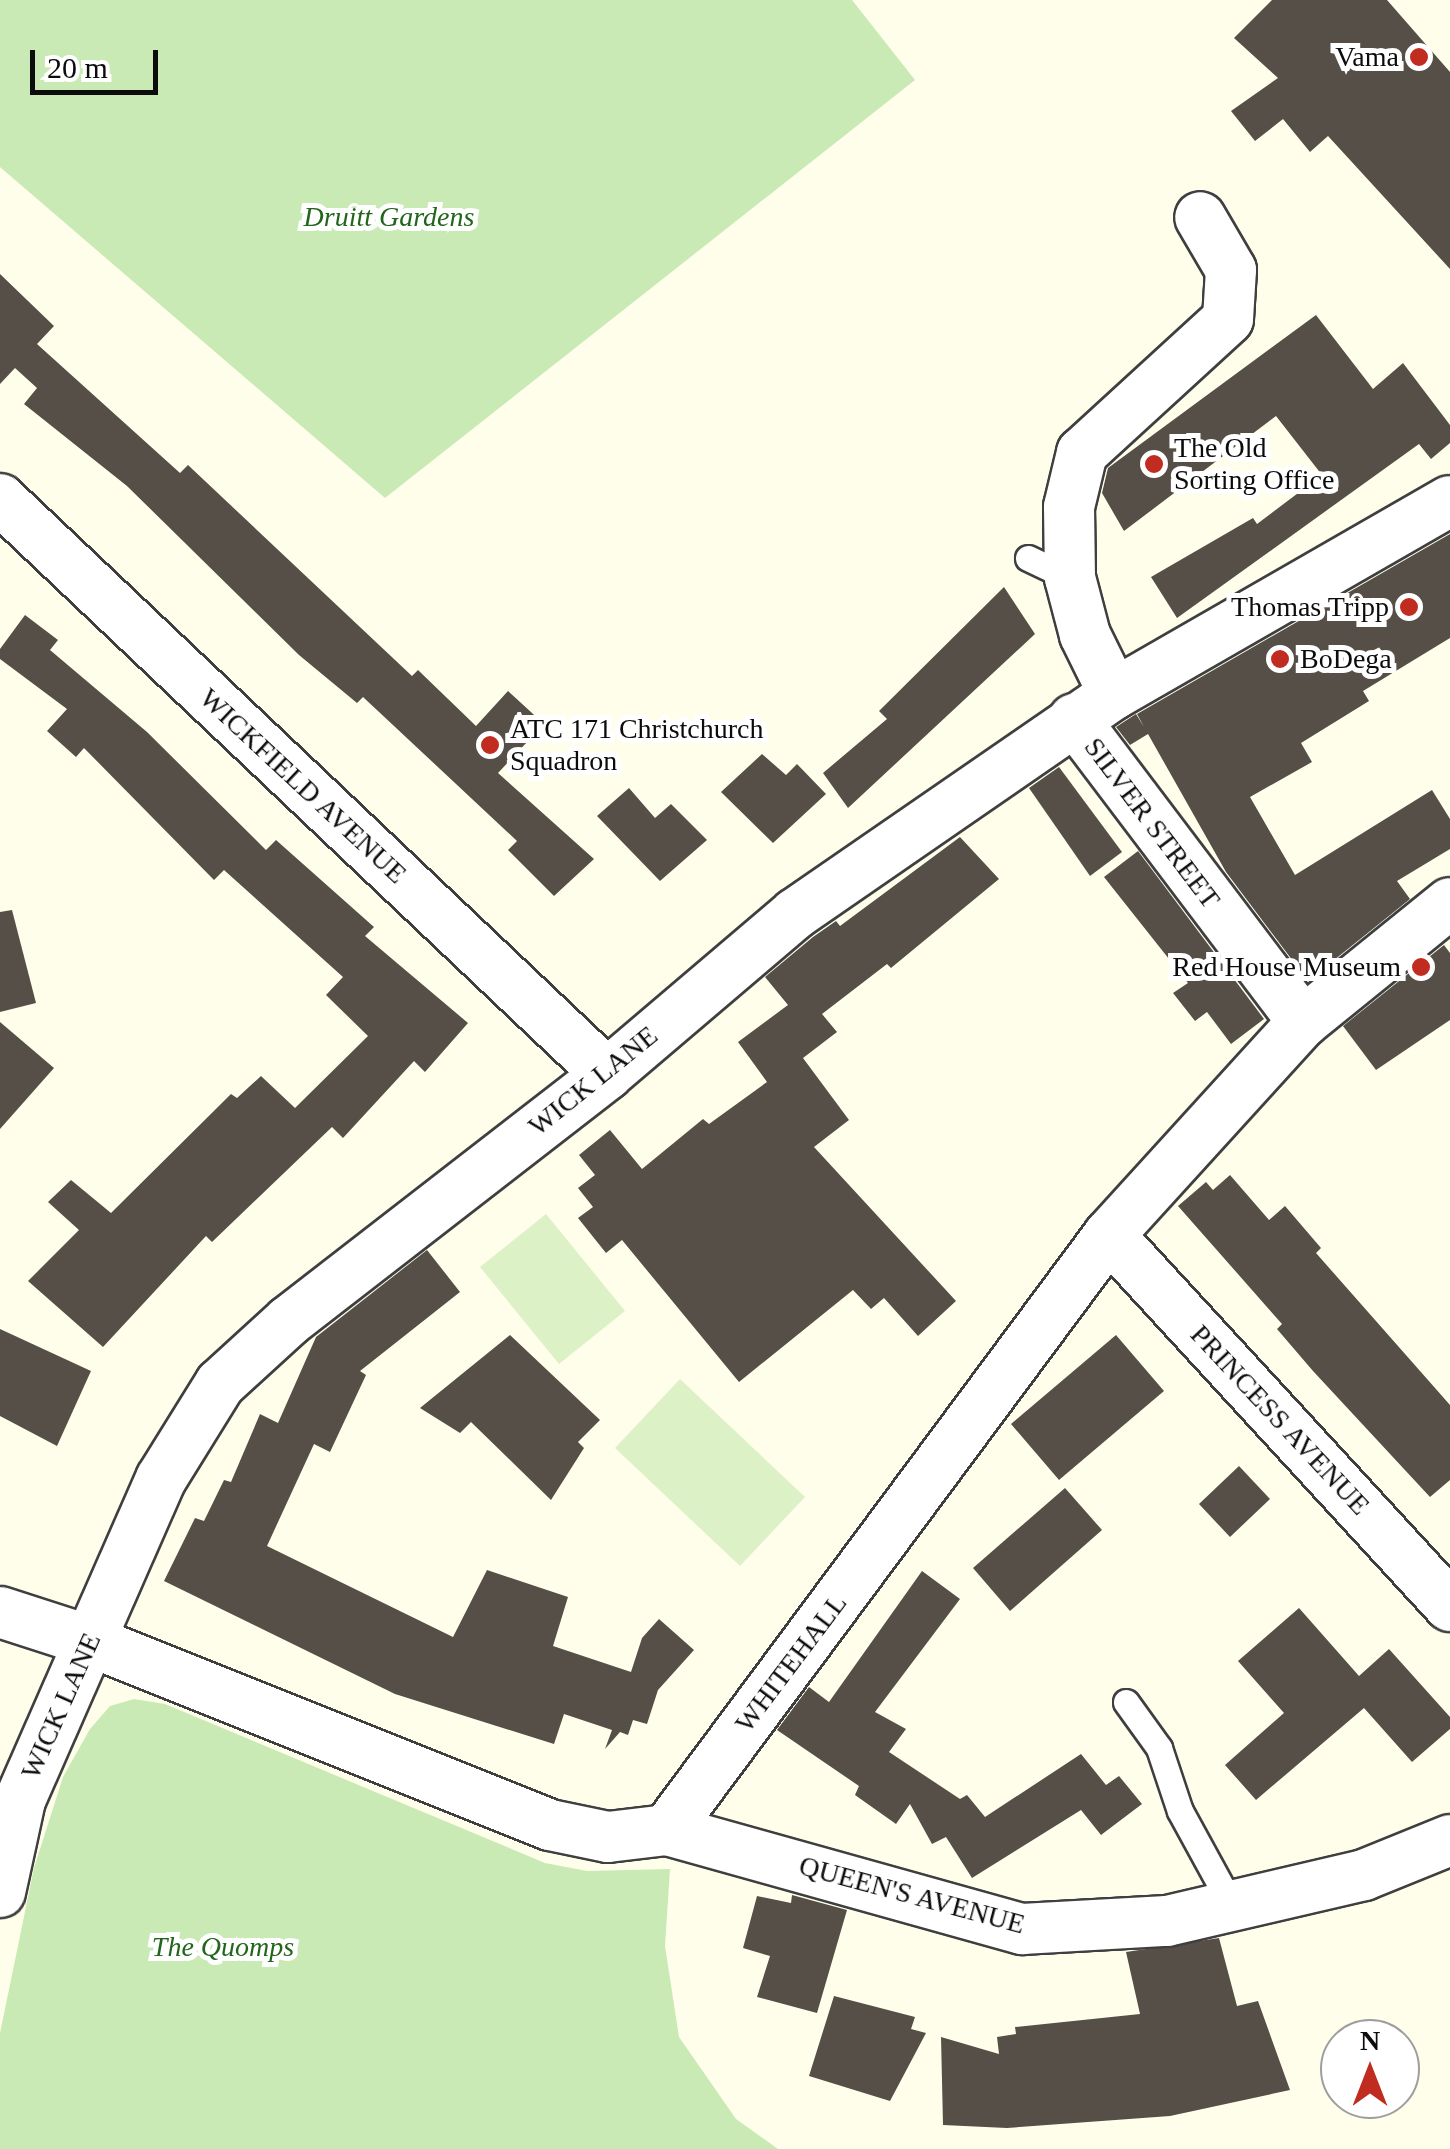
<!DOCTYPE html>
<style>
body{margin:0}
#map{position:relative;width:1450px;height:2149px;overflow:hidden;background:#fffeeb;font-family:"Times New Roman",serif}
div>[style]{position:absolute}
.green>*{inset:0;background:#c9eab4}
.pitch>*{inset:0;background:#ddf1c6}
.building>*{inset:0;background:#554f48}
.roads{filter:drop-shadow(2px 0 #3f3f3f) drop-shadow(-2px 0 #3f3f3f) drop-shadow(0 2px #3f3f3f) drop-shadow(0 -2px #3f3f3f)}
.lane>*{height:25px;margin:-12.5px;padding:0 12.5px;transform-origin:12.5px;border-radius:12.5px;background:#fff}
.street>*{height:50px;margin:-25px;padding:0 25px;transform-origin:25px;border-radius:25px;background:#fff}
.dots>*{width:28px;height:28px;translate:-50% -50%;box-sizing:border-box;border:5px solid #fff;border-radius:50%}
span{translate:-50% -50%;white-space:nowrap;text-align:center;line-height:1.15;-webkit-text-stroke:10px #fff;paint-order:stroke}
.poi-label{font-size:28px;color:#0c0c0c}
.right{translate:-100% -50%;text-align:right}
.left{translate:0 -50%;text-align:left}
.park-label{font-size:28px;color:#21661b;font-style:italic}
.street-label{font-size:28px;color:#0c0c0c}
.north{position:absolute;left:1320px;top:2019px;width:100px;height:100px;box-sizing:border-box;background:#fff;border:2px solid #9e9e9e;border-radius:50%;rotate:0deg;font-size:28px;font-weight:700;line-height:40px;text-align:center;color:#0c0c0c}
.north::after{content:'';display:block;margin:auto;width:35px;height:45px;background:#c02d20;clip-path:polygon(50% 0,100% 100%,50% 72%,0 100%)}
.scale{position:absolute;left:30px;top:50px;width:128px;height:45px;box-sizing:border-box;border:5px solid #0c0c0c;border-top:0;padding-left:12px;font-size:30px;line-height:35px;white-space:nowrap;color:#0c0c0c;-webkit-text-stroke:8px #fff;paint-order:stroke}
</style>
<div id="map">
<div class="green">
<i style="clip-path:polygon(0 0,852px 0,915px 80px,385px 498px,0 167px)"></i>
<i style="clip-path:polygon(134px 1699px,165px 1704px,545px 1863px,587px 1871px,670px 1869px,665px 1946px,679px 2037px,736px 2119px,778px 2149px,0 2149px,0 2033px,34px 1868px,63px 1777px,90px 1729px,110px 1706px)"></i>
</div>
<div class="pitch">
<i style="clip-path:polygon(546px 1214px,625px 1311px,559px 1364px,480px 1267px)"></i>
<i style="clip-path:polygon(680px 1379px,805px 1497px,740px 1566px,615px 1448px)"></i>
</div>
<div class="building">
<i style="clip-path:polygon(1272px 0,1387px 0,1450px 72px,1450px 269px,1328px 136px,1310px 152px,1283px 119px,1255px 141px,1231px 111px,1278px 78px,1234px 38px)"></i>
<i style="clip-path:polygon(0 274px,54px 326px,37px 344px,180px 473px,188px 465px,412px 676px,418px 670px,476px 726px,508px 691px,544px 724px,498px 773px,594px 859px,554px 896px,508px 850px,517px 841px,363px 697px,357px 703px,299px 655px,127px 486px,24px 404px,37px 388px,15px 368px,0 384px)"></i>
<i style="clip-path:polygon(1316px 315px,1373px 389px,1403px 363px,1450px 425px,1450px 443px,1431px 459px,1419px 444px,1177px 618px,1151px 577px,1253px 518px,1257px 524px,1322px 475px,1276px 416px,1124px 531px,1102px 493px,1108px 468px)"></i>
<i style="clip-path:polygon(1450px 534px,1450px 638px,1363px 691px,1369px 701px,1301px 743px,1312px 762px,1250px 797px,1295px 875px,1432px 790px,1450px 819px,1450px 849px,1397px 881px,1410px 899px,1308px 981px,1226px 872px,1148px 734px,1130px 745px,1116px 727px,1136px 714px,1144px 727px,1137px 714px)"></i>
<i style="clip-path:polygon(1004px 587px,1035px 634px,848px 808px,823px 773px,887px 719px,879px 711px)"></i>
<i style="clip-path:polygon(25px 615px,58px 640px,50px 650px,147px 732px,266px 850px,276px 840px,374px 927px,365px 936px,468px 1023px,425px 1072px,414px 1061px,343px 1138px,332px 1127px,212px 1242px,206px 1236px,103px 1347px,28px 1281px,79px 1230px,48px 1202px,71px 1180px,111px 1213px,231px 1094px,237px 1098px,261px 1076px,295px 1108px,368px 1036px,326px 995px,343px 977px,224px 870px,214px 880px,84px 748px,76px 757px,47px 731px,67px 709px,0 659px,0 649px)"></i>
<i style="clip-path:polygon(762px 754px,786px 775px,797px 764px,826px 794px,773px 843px,721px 792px)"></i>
<i style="clip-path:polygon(1059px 767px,1122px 852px,1090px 876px,1029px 788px)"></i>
<i style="clip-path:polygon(629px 788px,655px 818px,671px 804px,707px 840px,660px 881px,597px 816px)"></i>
<i style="clip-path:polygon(960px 837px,999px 879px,891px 968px,887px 964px,822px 1014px,837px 1032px,803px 1058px,849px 1120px,814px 1147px,956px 1301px,918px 1336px,884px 1298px,871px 1309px,853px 1290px,739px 1382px,622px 1240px,606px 1253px,578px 1218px,593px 1207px,578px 1188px,595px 1175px,579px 1155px,610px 1130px,642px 1169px,703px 1119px,709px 1124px,767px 1082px,738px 1042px,788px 1005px,765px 977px,813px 937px,836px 921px,840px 926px)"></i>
<i style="clip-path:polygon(1138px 851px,1264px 1019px,1231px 1044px,1207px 1012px,1195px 1021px,1173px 993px,1188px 983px,1104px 877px)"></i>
<i style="clip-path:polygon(12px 910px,36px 1003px,0 1012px,0 912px)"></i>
<i style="clip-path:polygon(1444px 945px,1450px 953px,1450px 1020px,1376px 1070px,1343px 1026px)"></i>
<i style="clip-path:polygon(0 1022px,54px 1068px,0 1129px)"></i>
<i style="clip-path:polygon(1230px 1175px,1269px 1220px,1285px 1206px,1321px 1248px,1316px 1253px,1450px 1405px,1450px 1480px,1430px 1497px,1313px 1371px,1277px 1329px,1282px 1324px,1178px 1206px,1206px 1182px,1213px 1190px)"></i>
<i style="clip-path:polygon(427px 1250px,460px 1292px,360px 1371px,366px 1375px,330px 1452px,314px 1444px,267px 1546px,453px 1637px,487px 1570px,568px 1597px,553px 1646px,631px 1672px,642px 1638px,659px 1619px,694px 1650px,658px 1690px,647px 1724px,633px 1720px,628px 1735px,620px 1732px,605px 1749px,612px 1730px,564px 1714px,554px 1744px,395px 1694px,164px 1581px,195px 1518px,204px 1521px,224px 1480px,231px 1482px,260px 1414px,278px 1423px,316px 1337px)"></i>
<i style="clip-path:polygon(0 1329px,91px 1371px,57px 1446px,0 1416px)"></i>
<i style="clip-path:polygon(510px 1335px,600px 1420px,578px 1442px,584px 1448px,551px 1500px,471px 1422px,460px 1433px,420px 1408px)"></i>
<i style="clip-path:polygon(1116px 1335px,1164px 1391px,1059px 1480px,1011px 1424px)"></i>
<i style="clip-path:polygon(1239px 1466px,1270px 1499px,1230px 1537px,1199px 1504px)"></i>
<i style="clip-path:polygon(1065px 1488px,1102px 1530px,1010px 1611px,973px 1568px)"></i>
<i style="clip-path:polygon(922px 1571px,960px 1599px,875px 1712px,906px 1729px,889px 1752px,960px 1799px,967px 1795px,985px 1817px,1081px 1754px,1106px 1785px,1119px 1776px,1142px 1804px,1101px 1835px,1081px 1810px,972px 1878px,946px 1837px,932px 1844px,910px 1804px,896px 1824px,855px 1795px,859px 1786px,777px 1730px,809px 1687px,829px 1702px)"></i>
<i style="clip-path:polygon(1299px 1608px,1359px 1676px,1389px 1649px,1450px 1717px,1450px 1729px,1412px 1762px,1364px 1708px,1256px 1800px,1225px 1765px,1284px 1713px,1238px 1661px)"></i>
<i style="clip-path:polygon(792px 1895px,847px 1910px,817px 2013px,757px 1997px,770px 1956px,743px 1948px,757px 1896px,791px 1903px)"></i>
<i style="clip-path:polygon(1219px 1938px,1237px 2006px,1258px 2001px,1290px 2090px,1170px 2116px,1007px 2128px,943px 2125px,941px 2037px,999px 2054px,997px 2037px,1016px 2034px,1015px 2027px,1140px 2014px,1126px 1952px)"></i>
<i style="clip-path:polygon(834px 1996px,915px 2017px,911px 2029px,926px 2033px,890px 2101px,809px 2076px)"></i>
</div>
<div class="roads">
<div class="lane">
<i style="left:1028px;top:558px;width:47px;rotate:25.5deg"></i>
<i style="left:1126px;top:1702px;width:57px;rotate:54.3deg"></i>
<i style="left:1159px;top:1748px;width:66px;rotate:71.6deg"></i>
<i style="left:1180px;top:1811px;width:108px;rotate:61.3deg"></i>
</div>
<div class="street">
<i style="left:0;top:499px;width:836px;rotate:43.45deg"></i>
<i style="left:1114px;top:694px;width:66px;rotate:-116.2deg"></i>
<i style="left:1085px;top:635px;width:59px;rotate:-104.7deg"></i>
<i style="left:1070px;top:578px;width:71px;rotate:-90.8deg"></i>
<i style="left:1069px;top:507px;width:56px;rotate:-76.5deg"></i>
<i style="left:1082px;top:453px;width:198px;rotate:-42.5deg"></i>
<i style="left:1228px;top:319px;width:49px;rotate:-86.5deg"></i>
<i style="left:1231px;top:270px;width:61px;rotate:-120.3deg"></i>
<i style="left:1074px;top:719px;width:380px;rotate:52.9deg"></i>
<i style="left:1109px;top:1235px;width:504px;rotate:47.41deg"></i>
<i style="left:0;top:1612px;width:95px;rotate:17.9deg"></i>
<i style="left:90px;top:1641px;width:495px;rotate:21.8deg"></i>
<i style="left:550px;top:1825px;width:59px;rotate:11.7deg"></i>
<i style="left:608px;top:1837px;width:59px;rotate:-6.8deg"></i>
<i style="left:667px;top:1830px;width:369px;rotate:15.6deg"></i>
<i style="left:1022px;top:1929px;width:145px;rotate:-3.2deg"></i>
<i style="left:1167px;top:1921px;width:202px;rotate:-13.1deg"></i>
<i style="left:1364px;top:1875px;width:93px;rotate:-22.1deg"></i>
<i style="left:667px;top:1830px;width:741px;rotate:-53.39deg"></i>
<i style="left:1109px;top:1235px;width:288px;rotate:-47.7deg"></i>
<i style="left:1303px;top:1022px;width:189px;rotate:-39deg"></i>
<i style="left:0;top:1892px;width:94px;rotate:-77.7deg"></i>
<i style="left:20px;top:1800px;width:351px;rotate:-66.3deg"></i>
<i style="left:161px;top:1479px;width:112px;rotate:-58.2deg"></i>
<i style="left:220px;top:1384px;width:93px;rotate:-42.4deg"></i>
<i style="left:289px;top:1321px;width:403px;rotate:-37.8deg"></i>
<i style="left:607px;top:1074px;width:247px;rotate:-40.4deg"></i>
<i style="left:795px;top:914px;width:388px;rotate:-34.6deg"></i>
<i style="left:1114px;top:694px;width:387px;rotate:-29.9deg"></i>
</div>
</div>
<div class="dots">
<i style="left:1419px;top:57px;background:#c02d20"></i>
<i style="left:1154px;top:464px;background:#c02d20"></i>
<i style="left:1409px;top:607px;background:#c02d20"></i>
<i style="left:1280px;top:659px;background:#c02d20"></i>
<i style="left:490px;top:745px;background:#c02d20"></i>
<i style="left:1421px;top:967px;background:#c02d20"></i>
</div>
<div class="poi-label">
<span class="right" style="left:1399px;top:57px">Vama</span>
<span class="left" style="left:1174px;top:464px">The Old<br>Sorting Office</span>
<span class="right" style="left:1389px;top:607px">Thomas Tripp</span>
<span class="left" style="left:1300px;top:659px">BoDega</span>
<span class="left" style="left:510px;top:745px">ATC 171 Christchurch<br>Squadron</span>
<span class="right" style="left:1401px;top:967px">Red House Museum</span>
</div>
<div class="park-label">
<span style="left:389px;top:217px">Druitt Gardens</span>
<span style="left:223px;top:1947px">The Quomps</span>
</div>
<div class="street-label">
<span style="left:303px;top:786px;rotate:43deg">WICKFIELD AVENUE</span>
<span style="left:1152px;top:823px;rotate:53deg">SILVER STREET</span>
<span style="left:593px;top:1081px;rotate:-39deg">WICK LANE</span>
<span style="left:1280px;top:1420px;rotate:47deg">PRINCESS AVENUE</span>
<span style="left:791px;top:1663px;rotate:-53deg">WHITEHALL</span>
<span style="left:61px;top:1706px;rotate:-66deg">WICK LANE</span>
<span style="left:912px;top:1895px;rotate:15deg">QUEEN'S AVENUE</span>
</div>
<div class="north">N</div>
<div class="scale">20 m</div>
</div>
